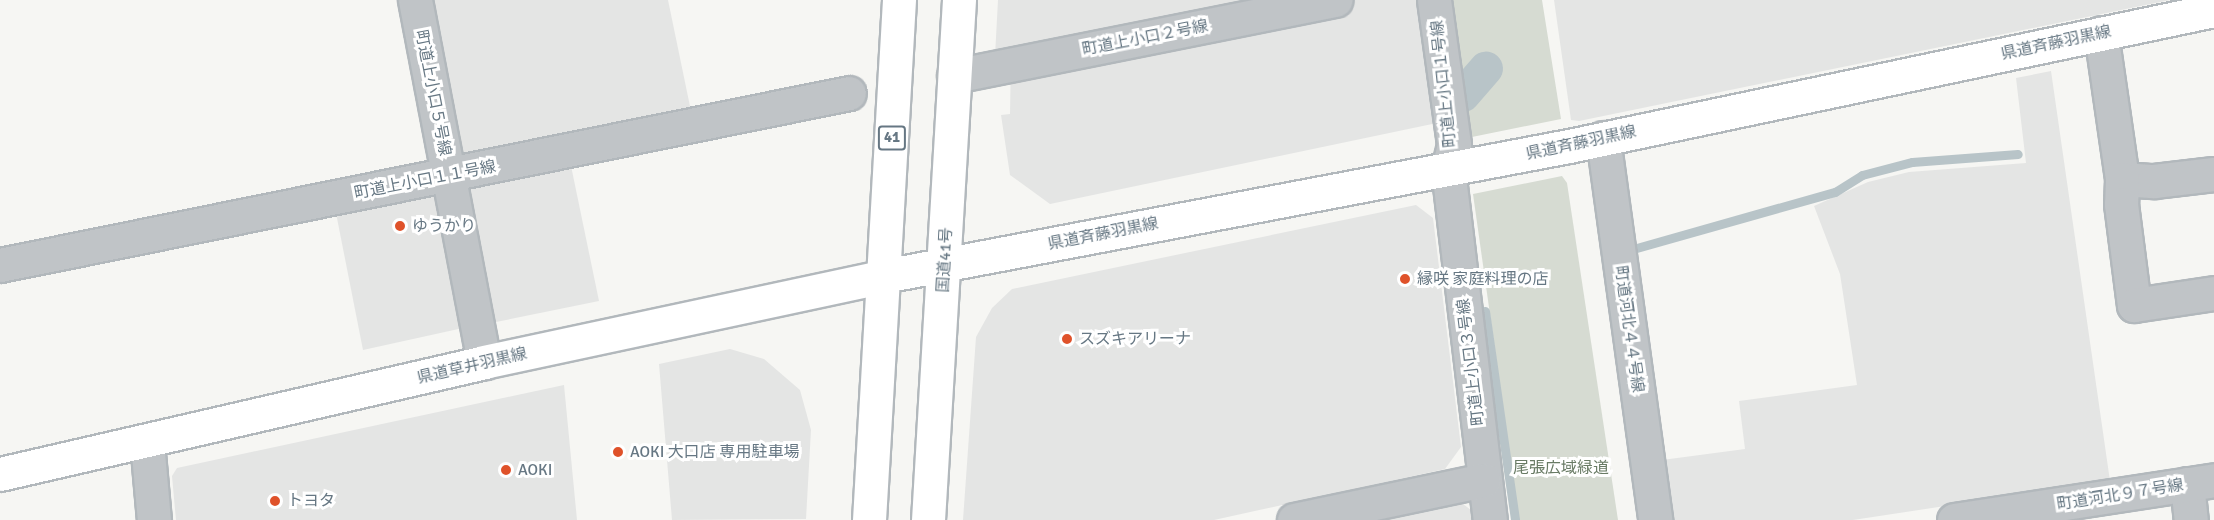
<!DOCTYPE html>
<meta charset="utf-8">
<style>
body{margin:0}
#map{position:relative;width:2214px;height:520px;overflow:hidden;background:#f6f6f3;font-family:Signika,"Noto Sans JP",sans-serif}
div>[style]{position:absolute}
.built>*{inset:0;background:#e4e5e4}
.green>*{inset:0;background:#d6dbd2}
.stream>*{height:9px;margin:-4.5px;padding:0 4.5px;transform-origin:4.5px;border-radius:4.5px;background:#b8c4c8}
.canal>*{height:34px;margin:-17px;padding:0 17px;transform-origin:17px;border-radius:17px;background:#b8c4c8}
.roads{filter:drop-shadow(2px 0 #b2b8bc) drop-shadow(-2px 0 #b2b8bc) drop-shadow(0 2px #b2b8bc) drop-shadow(0 -2px #b2b8bc)}
.street>*{height:33px;margin:-16.5px;padding:0 16.5px;transform-origin:16.5px;border-radius:16.5px;background:#c0c4c7}
.secondary>*{height:33px;margin:-16.5px;padding:0 16.5px;transform-origin:16.5px;border-radius:16.5px;background:#fff}
.highway>*{height:33px;margin:-16.5px;padding:0 16.5px;transform-origin:16.5px;border-radius:16.5px;background:#fff}
.dots>*{width:16px;height:16px;translate:-50% -50%;box-sizing:border-box;border:3px solid #fff;border-radius:50%}
span{translate:-50% -50%;white-space:nowrap;text-align:center;line-height:1.15;-webkit-text-stroke:6px #fff;paint-order:stroke}
.shield-label span{padding:2px 4px;background:#fff;border:2px solid;border-radius:4px;-webkit-text-stroke-width:0}
.shield-label{font-size:15px;color:#667783;font-weight:700}
.street-label{font-size:16px;color:#667783}
.poi-label{font-size:16px;color:#667783}
.left{translate:0 -50%;text-align:left}
.park-label{font-size:16px;color:#697b65}
</style>
<div id="map">
<div class="built">
<i style="clip-path:polygon(429px 0,668px 0,692px 116px,471px 162px,459px 152px)"></i>
<i style="clip-path:polygon(998px 0,1423px 0,1437px 123px,1050px 204px,1010px 175px,1001px 115px,1010px 114px,1011px 55px,995px 56px)"></i>
<i style="clip-path:polygon(1554px 0,2170px 0,1579px 121px,1571px 120px)"></i>
<i style="clip-path:polygon(2051px 71px,2110px 481px,1853px 520px,1670px 520px,1662px 460px,1745px 449px,1739px 401px,1857px 385px,1840px 274px,1814px 206px,1868px 182px,1909px 172px,2026px 163px,2016px 78px)"></i>
<i style="clip-path:polygon(570px 161px,599px 301px,491px 323px,465px 189px,469px 182px)"></i>
<i style="clip-path:polygon(435px 188px,463px 328px,363px 350px,335px 208px)"></i>
<i style="clip-path:polygon(1416px 205px,1433px 218px,1461px 447px,1445px 469px,1214px 520px,963px 520px,976px 337px,992px 308px,1012px 289px)"></i>
<i style="clip-path:polygon(730px 349px,764px 359px,800px 390px,811px 430px,806px 519px,672px 520px,659px 364px)"></i>
<i style="clip-path:polygon(564px 385px,577px 520px,176px 520px,172px 476px,177px 468px)"></i>
<i style="clip-path:polygon(1459px 501px,1471px 510px,1472px 520px,1366px 520px)"></i>
</div>
<div class="green">
<i style="clip-path:polygon(1452px 0,1542px 0,1561px 119px,1467px 138px,1461px 105px,1466px 100px)"></i>
<i style="clip-path:polygon(1562px 176px,1567px 183px,1618px 520px,1519px 520px,1473px 194px)"></i>
</div>
<div class="stream">
<i style="left:1633px;top:249px;width:210px;rotate:-15.8deg"></i>
<i style="left:1835px;top:192px;width:32px;rotate:-32deg"></i>
<i style="left:1862px;top:175px;width:52px;rotate:-14.6deg"></i>
<i style="left:1912px;top:162px;width:106px;rotate:-4.3deg"></i>
<i style="left:1485px;top:311px;width:211px;rotate:81.8deg"></i>
</div>
<div class="canal">
<i style="left:1463px;top:95px;width:35px;rotate:-49deg"></i>
</div>
<div class="roads">
<div class="street">
<i style="left:415px;top:0;width:369px;rotate:79.2deg"></i>
<i style="left:1434px;top:0;width:146px;rotate:82.1deg"></i>
<i style="left:1454px;top:145px;width:25px;rotate:104deg"></i>
<i style="left:1448px;top:169px;width:354px;rotate:83.2deg"></i>
<i style="left:2101px;top:33px;width:148px;rotate:81.8deg"></i>
<i style="left:2122px;top:179px;width:32px;rotate:4deg"></i>
<i style="left:2154px;top:181px;width:60px;rotate:-6.7deg"></i>
<i style="left:954px;top:76px;width:389px;rotate:-11.3deg"></i>
<i style="left:1603px;top:138px;width:386px;rotate:82.2deg"></i>
<i style="left:2122px;top:179px;width:25px;rotate:92deg"></i>
<i style="left:2121px;top:204px;width:102px;rotate:82.7deg"></i>
<i style="left:2134px;top:305px;width:81px;rotate:-8.5deg"></i>
<i style="left:0;top:265px;width:866px;rotate:-11.45deg"></i>
<i style="left:147px;top:442px;width:78px;rotate:84.9deg"></i>
<i style="left:2187px;top:484px;width:36px;rotate:84deg"></i>
<i style="left:1294px;top:520px;width:194px;rotate:-11.9deg"></i>
<i style="left:1954px;top:520px;width:263px;rotate:-8.7deg"></i>
</div>
<div class="secondary">
<i style="left:0;top:474px;width:497px;rotate:-13deg"></i>
<i style="left:484px;top:362px;width:409px;rotate:-12.1deg"></i>
<i style="left:884px;top:276px;width:697px;rotate:-10.75deg"></i>
<i style="left:1569px;top:146px;width:659px;rotate:-11.91deg"></i>
</div>
<div class="highway">
<i style="left:869px;top:520px;width:521px;rotate:-86.7deg"></i>
<i style="left:928px;top:520px;width:521px;rotate:-86.59deg"></i>
</div>
</div>
<div class="dots">
<i style="left:400px;top:226px;background:#df522a"></i>
<i style="left:1405px;top:279px;background:#df522a"></i>
<i style="left:1067px;top:339px;background:#df522a"></i>
<i style="left:618px;top:452px;background:#df522a"></i>
<i style="left:506px;top:470px;background:#df522a"></i>
<i style="left:275px;top:501px;background:#df522a"></i>
</div>
<div class="shield-label">
<span style="left:892px;top:138px">41</span>
</div>
<div class="street-label">
<span style="left:1145px;top:38px;rotate:-11deg">町道上小口２号線</span>
<span style="left:2056px;top:43px;rotate:-12deg">県道斉藤羽黒線</span>
<span style="left:1444px;top:84px;rotate:-96deg">町道上小口１号線</span>
<span style="left:433px;top:93px;rotate:79deg">町道上小口５号線</span>
<span style="left:1581px;top:143px;rotate:-12deg">県道斉藤羽黒線</span>
<span style="left:425px;top:180px;rotate:-11deg">町道上小口１１号線</span>
<span style="left:1103px;top:234px;rotate:-11deg">県道斉藤羽黒線</span>
<span style="left:945px;top:260px;rotate:-87deg">国道41号</span>
<span style="left:1629px;top:329px;rotate:82deg">町道河北４４号線</span>
<span style="left:1471px;top:362px;rotate:-97deg">町道上小口３号線</span>
<span style="left:472px;top:366px;rotate:-13deg">県道草井羽黒線</span>
<span style="left:2120px;top:495px;rotate:-9deg">町道河北９７号線</span>
</div>
<div class="poi-label">
<span class="left" style="left:412px;top:226px">ゆうかり</span>
<span class="left" style="left:1417px;top:279px">縁咲 家庭料理の店</span>
<span class="left" style="left:1079px;top:339px">スズキアリーナ</span>
<span class="left" style="left:630px;top:452px">AOKI 大口店 専用駐車場</span>
<span class="left" style="left:518px;top:470px">AOKI</span>
<span class="left" style="left:287px;top:501px">トヨタ</span>
</div>
<div class="park-label">
<span style="left:1561px;top:468px">尾張広域緑道</span>
</div>
</div>
